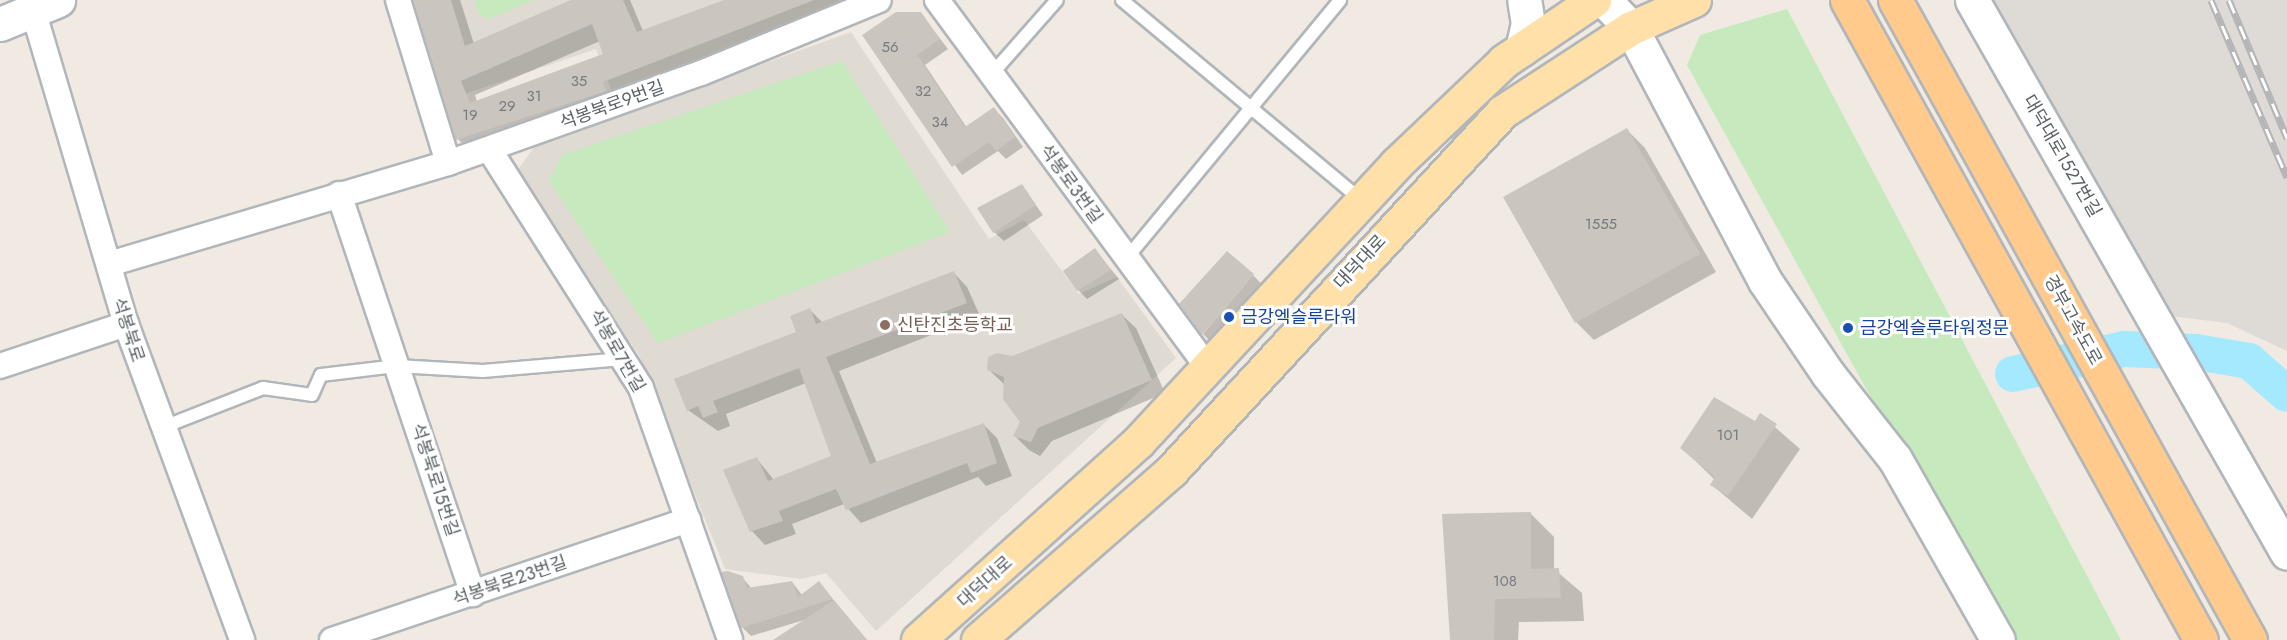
<!DOCTYPE html>
<meta charset="utf-8">
<style>
body{margin:0}
#map{position:relative;width:2287px;height:640px;overflow:hidden;background:#f0eae3;font-family:Jost,"Noto Sans KR",sans-serif}
div>[style]{position:absolute}
.industrial>*{inset:0;background:#dedad6}
.education>*{inset:0;background:#dfdad2}
.green>*{inset:0;background:#c6eabd}
.shadow>*{inset:0;background:#0003}
.river>*{height:36px;margin:-18px;padding:0 18px;transform-origin:18px;border-radius:18px;background:#a4e9ff}
.building>*{inset:0;background:#cbc5c0}
.roads{filter:drop-shadow(2px 0 #b1b6ba) drop-shadow(-2px 0 #b1b6ba) drop-shadow(0 2px #b1b6ba) drop-shadow(0 -2px #b1b6ba)}
.lane>*{height:12px;margin:-6px;padding:0 6px;transform-origin:6px;border-radius:6px;background:#fff}
.street>*{height:24px;margin:-12px;padding:0 12px;transform-origin:12px;border-radius:12px;background:#fff}
.secondary>*{height:33px;margin:-16.5px;padding:0 16.5px;transform-origin:16.5px;border-radius:16.5px;background:#fff}
.primary>*{height:33px;margin:-16.5px;padding:0 16.5px;transform-origin:16.5px;border-radius:16.5px;background:#ffe0a9}
.highway>*{height:33px;margin:-16.5px;padding:0 16.5px;transform-origin:16.5px;border-radius:16.5px;background:#ffca8b}
.rail>*{height:7px;margin-top:-3.5px;transform-origin:0;background:repeating-linear-gradient(90deg,#fff 0 14px,#b3b4b5 0 28px);box-sizing:border-box;border-block:2px solid #b3b4b5}
.dots>*{width:16px;height:16px;translate:-50% -50%;box-sizing:border-box;border:3px solid #fff;border-radius:50%}
span{translate:-50% -50%;white-space:nowrap;text-align:center;line-height:1.15;-webkit-text-stroke:6px #fff;paint-order:stroke}
.number-label{font-size:15px;color:#777b7c}
.number-label span{-webkit-text-stroke-width:0}
.street-label{font-size:18px;color:#5b6265}
.transit-label{font-size:18px;color:#164399}
.left{translate:0 -50%;text-align:left}
.education-label{font-size:18px;color:#785e54}
</style>
<div id="map">
<div class="industrial">
<i style="clip-path:polygon(1995px 0,2287px 0,2287px 351px,2227px 323px,2163px 315px,1987px 15px)"></i>
</div>
<div class="education">
<i style="clip-path:polygon(400px 0,851px 0,613px 95px,596px 49px,435px 104px)"></i>
<i style="clip-path:polygon(851px 32px,989px 239px,1024px 220px,1079px 294px,1117px 277px,1176px 358px,876px 631px,826px 573px,801px 579px,725px 569px,639px 355px,514px 175px,535px 146px)"></i>
</div>
<div class="green">
<i style="clip-path:polygon(475px 0,533px 0,489px 19px,479px 14px)"></i>
<i style="clip-path:polygon(1787px 9px,2121px 640px,2005px 640px,1687px 65px,1700px 35px)"></i>
<i style="clip-path:polygon(842px 61px,950px 232px,658px 343px,549px 181px,562px 155px)"></i>
</div>
<div class="shadow">
<i style="clip-path:polygon(evenodd,414px 0,460px 0,474px 44px,575px 0,630px 0,643px 31px,728px 0,859px 0,472px 153px,458px 139px,414px 0,600px 41px,605px 55px,477px 102px,475px 95px,600px 41px)"></i>
<i style="clip-path:polygon(920px 13px,948px 49px,925px 65px,967px 128px,994px 109px,1003px 118px,1023px 147px,1006px 159px,998px 151px,962px 175px,864px 36px)"></i>
<i style="clip-path:polygon(1627px 130px,1645px 148px,1716px 272px,1594px 340px,1577px 323px,1505px 197px)"></i>
<i style="clip-path:polygon(1021px 185px,1043px 215px,1004px 241px,994px 232px)"></i>
<i style="clip-path:polygon(1095px 250px,1119px 279px,1087px 299px,1078px 290px)"></i>
<i style="clip-path:polygon(954px 273px,967px 287px,980px 316px,839px 371px,877px 463px,984px 425px,997px 438px,1012px 476px,986px 486px,978px 477px,861px 523px,844px 504px,792px 524px,796px 534px,765px 545px,752px 531px,757px 459px,774px 480px,833px 457px,806px 383px,726px 414px,730px 426px,718px 431px,688px 410px,798px 332px,810px 310px,823px 323px)"></i>
<i style="clip-path:polygon(1253px 275px,1266px 289px,1216px 347px,1203px 334px)"></i>
<i style="clip-path:polygon(1122px 315px,1136px 328px,1165px 393px,1052px 441px,1040px 456px,1029px 450px,1015px 436px,1022px 422px,1005px 385px,989px 370px)"></i>
<i style="clip-path:polygon(1761px 415px,1800px 449px,1752px 519px,1712px 485px,1715px 480px,1682px 448px,1755px 423px)"></i>
<i style="clip-path:polygon(1530px 513px,1554px 537px,1554px 569px,1582px 593px,1584px 621px,1519px 622px,1518px 640px,1452px 640px)"></i>
<i style="clip-path:polygon(742px 577px,752px 589px,792px 582px,802px 595px,819px 583px,867px 640px,775px 640px,804px 620px,751px 636px,742px 627px)"></i>
</div>
<div class="river">
<i style="left:2013px;top:374px;width:114px;rotate:-12.7deg"></i>
<i style="left:2124px;top:349px;width:72px;rotate:2.4deg"></i>
<i style="left:2196px;top:352px;width:54px;rotate:9.6deg"></i>
<i style="left:2249px;top:361px;width:50px;rotate:41deg"></i>
</div>
<div class="building">
<i style="clip-path:polygon(evenodd,413px 0,451px 0,465px 46px,571px 0,623px 0,637px 32px,724px 0,814px 0,603px 82px,606px 91px,456px 140px,413px 0,592px 24px,603px 54px,470px 103px,461px 81px,592px 24px)"></i>
<i style="clip-path:polygon(896px 12px,921px 12px,940px 39px,917px 55px,965px 127px,994px 107px,1015px 137px,996px 151px,989px 142px,952px 167px,862px 35px)"></i>
<i style="clip-path:polygon(1627px 128px,1700px 254px,1575px 323px,1503px 197px)"></i>
<i style="clip-path:polygon(1022px 184px,1036px 205px,993px 233px,977px 208px)"></i>
<i style="clip-path:polygon(1095px 248px,1111px 270px,1077px 291px,1063px 271px)"></i>
<i style="clip-path:polygon(1227px 251px,1254px 274px,1202px 335px,1179px 304px)"></i>
<i style="clip-path:polygon(954px 271px,967px 303px,826px 357px,870px 464px,984px 423px,997px 463px,971px 473px,967px 463px,846px 510px,836px 489px,779px 511px,783px 521px,750px 532px,723px 470px,757px 457px,768px 481px,831px 456px,799px 368px,713px 401px,718px 412px,703px 418px,698px 406px,687px 411px,674px 379px,796px 332px,790px 316px,810px 308px,816px 324px)"></i>
<i style="clip-path:polygon(1122px 313px,1152px 380px,1038px 428px,1031px 442px,1013px 436px,1020px 422px,1003px 399px,1004px 377px,987px 370px,988px 357px,997px 353px,1012px 356px)"></i>
<i style="clip-path:polygon(1714px 397px,1755px 421px,1760px 413px,1777px 424px,1728px 496px,1710px 485px,1715px 477px,1680px 448px)"></i>
<i style="clip-path:polygon(1531px 512px,1531px 569px,1559px 568px,1561px 598px,1495px 599px,1494px 640px,1450px 640px,1442px 514px)"></i>
<i style="clip-path:polygon(728px 571px,743px 576px,747px 588px,792px 581px,798px 597px,819px 581px,833px 599px,741px 628px,721px 572px)"></i>
<i style="clip-path:polygon(834px 600px,867px 640px,773px 640px)"></i>
</div>
<div class="roads">
<div class="lane">
<i style="left:1122px;top:0;width:312px;rotate:39.9deg"></i>
<i style="left:990px;top:76px;width:101px;rotate:-48.6deg"></i>
<i style="left:1126px;top:259px;width:336px;rotate:-50.4deg"></i>
<i style="left:161px;top:428px;width:110px;rotate:-21.4deg"></i>
<i style="left:263px;top:388px;width:49px;rotate:8.1deg"></i>
<i style="left:312px;top:395px;width:22px;rotate:-66deg"></i>
<i style="left:321px;top:375px;width:77px;rotate:-6.8deg"></i>
<i style="left:397px;top:366px;width:86px;rotate:3.3deg"></i>
<i style="left:483px;top:371px;width:140px;rotate:-4.9deg"></i>
</div>
<div class="street">
<i style="left:30px;top:0;width:338px;rotate:73.5deg"></i>
<i style="left:126px;top:324px;width:337px;rotate:69.8deg"></i>
<i style="left:398px;top:0;width:170px;rotate:72.9deg"></i>
<i style="left:937px;top:0;width:456px;rotate:53.6deg"></i>
<i style="left:489px;top:149px;width:283px;rotate:57.5deg"></i>
<i style="left:641px;top:388px;width:267px;rotate:70.5deg"></i>
<i style="left:339px;top:194px;width:422px;rotate:71.5deg"></i>
<i style="left:109px;top:264px;width:354px;rotate:-16.6deg"></i>
<i style="left:448px;top:163px;width:269px;rotate:-19.6deg"></i>
<i style="left:701px;top:73px;width:192px;rotate:-22.3deg"></i>
<i style="left:0;top:366px;width:133px;rotate:-18.4deg"></i>
<i style="left:332px;top:640px;width:376px;rotate:-18.6deg"></i>
</div>
<div class="secondary">
<i style="left:1604px;top:0;width:39px;rotate:46deg"></i>
<i style="left:1631px;top:28px;width:286px;rotate:62.1deg"></i>
<i style="left:1765px;top:281px;width:112px;rotate:55.9deg"></i>
<i style="left:1828px;top:374px;width:108px;rotate:51.8deg"></i>
<i style="left:1895px;top:459px;width:208px;rotate:60.4deg"></i>
<i style="left:1972px;top:0;width:636px;rotate:60.33deg"></i>
<i style="left:0;top:24px;width:63px;rotate:-22.5deg"></i>
<i style="left:1522px;top:49px;width:26px;rotate:-77deg"></i>
<i style="left:1528px;top:24px;width:24px;rotate:-99deg"></i>
</div>
<div class="primary">
<i style="left:918px;top:640px;width:296px;rotate:-42deg"></i>
<i style="left:1138px;top:442px;width:379px;rotate:-47.1deg"></i>
<i style="left:1396px;top:164px;width:149px;rotate:-43.6deg"></i>
<i style="left:1504px;top:61px;width:109px;rotate:-34.1deg"></i>
<i style="left:978px;top:640px;width:257px;rotate:-41.2deg"></i>
<i style="left:1171px;top:471px;width:488px;rotate:-47.3deg"></i>
<i style="left:1502px;top:112px;width:154px;rotate:-33.1deg"></i>
<i style="left:1631px;top:28px;width:69px;rotate:-24deg"></i>
</div>
<div class="highway">
<i style="left:1847px;top:0;width:731px;rotate:61.05deg"></i>
<i style="left:1895px;top:0;width:732px;rotate:60.98deg"></i>
</div>
</div>
<div class="rail">
<i style="left:2211px;top:0;width:193px;rotate:66.8deg"></i>
<i style="left:2229px;top:0;width:150px;rotate:67.2deg"></i>
</div>
<div class="dots">
<i style="left:1229px;top:317px;background:#1a4fb4"></i>
<i style="left:885px;top:325px;background:#8d6e63"></i>
<i style="left:1848px;top:328px;background:#1a4fb4"></i>
</div>
<div class="number-label">
<span style="left:890px;top:48px">56</span>
<span style="left:579px;top:82px">35</span>
<span style="left:923px;top:92px">32</span>
<span style="left:534px;top:97px">31</span>
<span style="left:507px;top:107px">29</span>
<span style="left:470px;top:116px">19</span>
<span style="left:940px;top:123px">34</span>
<span style="left:1601px;top:225px">1555</span>
<span style="left:1728px;top:436px">101</span>
<span style="left:1505px;top:582px">108</span>
</div>
<div class="street-label">
<span style="left:612px;top:105px;rotate:-20deg">석봉북로9번길</span>
<span style="left:2062px;top:156px;rotate:60deg">대덕대로1527번길</span>
<span style="left:1071px;top:184px;rotate:54deg">석봉로3번길</span>
<span style="left:1360px;top:262px;rotate:-47deg">대덕대로</span>
<span style="left:2073px;top:320px;rotate:61deg">경부고속도로</span>
<span style="left:128px;top:330px;rotate:72deg">석봉북로</span>
<span style="left:617px;top:351px;rotate:60deg">석봉로7번길</span>
<span style="left:435px;top:480px;rotate:72deg">석봉북로15번길</span>
<span style="left:510px;top:581px;rotate:-19deg">석봉북로23번길</span>
<span style="left:985px;top:582px;rotate:-42deg">대덕대로</span>
</div>
<div class="transit-label">
<span class="left" style="left:1241px;top:317px">금강엑슬루타워</span>
<span class="left" style="left:1860px;top:328px">금강엑슬루타워정문</span>
</div>
<div class="education-label">
<span class="left" style="left:897px;top:325px">신탄진초등학교</span>
</div>
</div>
